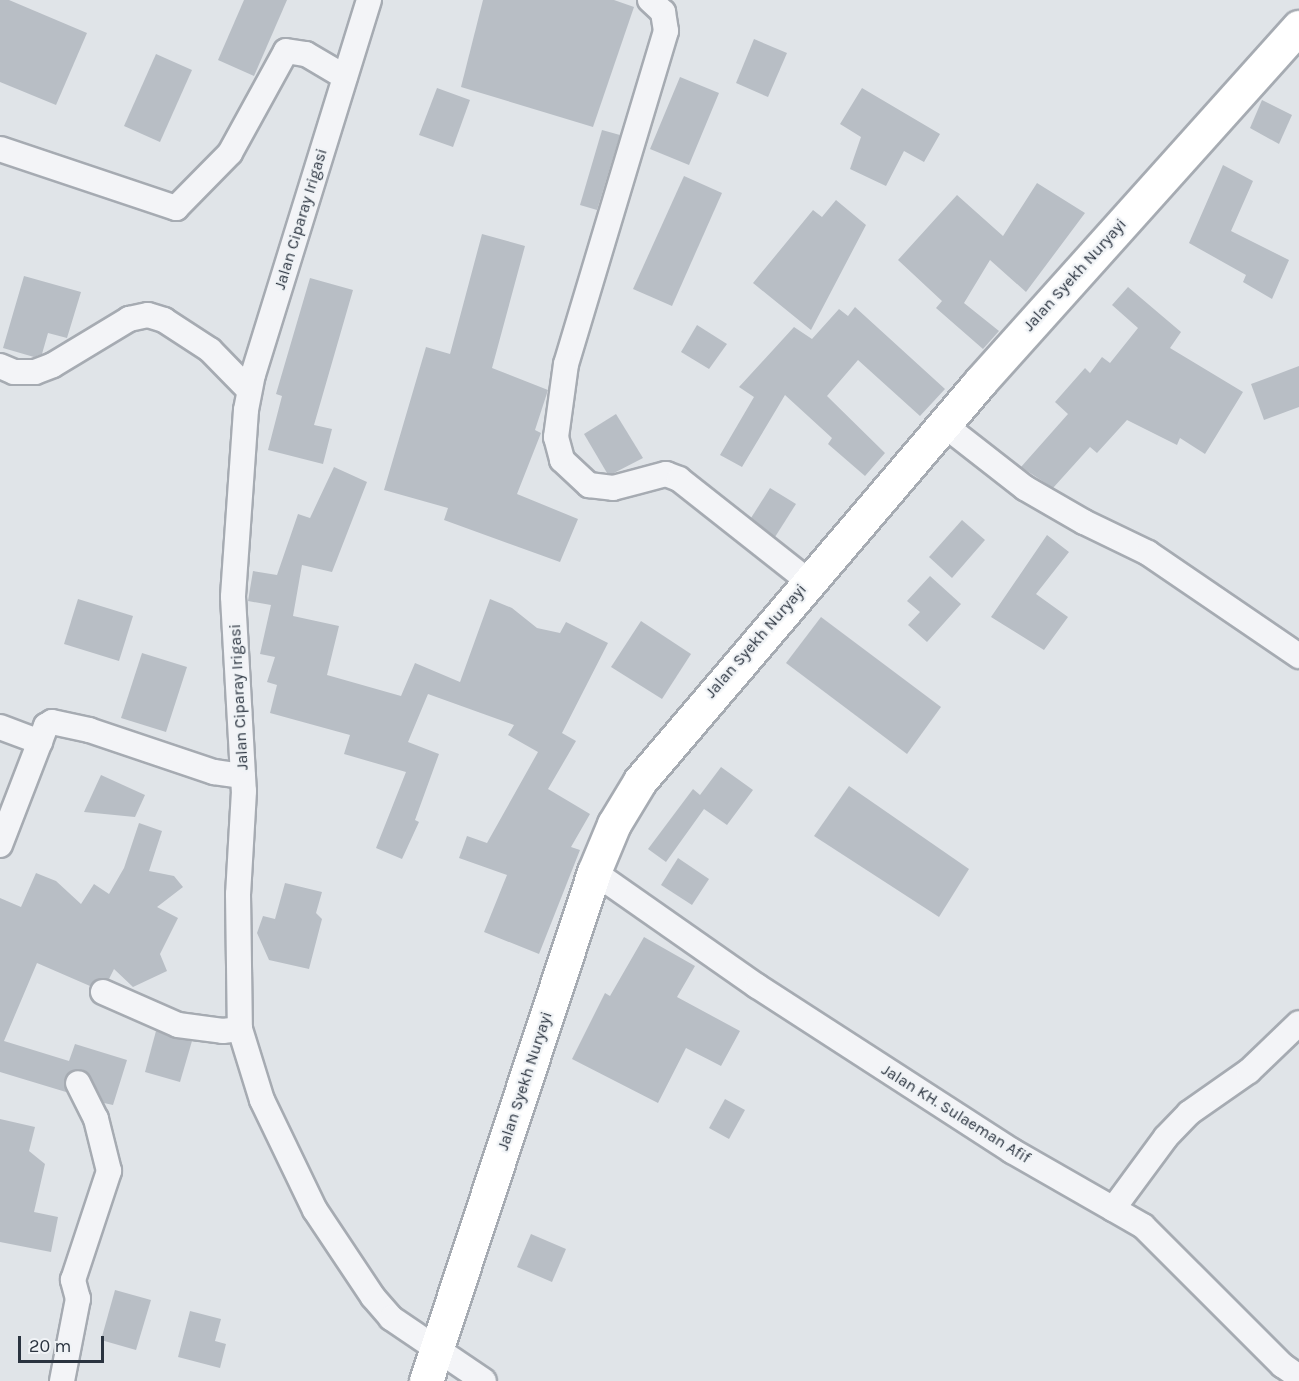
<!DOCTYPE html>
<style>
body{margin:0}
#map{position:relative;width:1299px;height:1381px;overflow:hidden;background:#e0e4e8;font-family:Karla,sans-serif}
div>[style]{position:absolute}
.building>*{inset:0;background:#b8bec5}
.roads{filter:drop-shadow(2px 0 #a6abb2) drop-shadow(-2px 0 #a6abb2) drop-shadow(0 2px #a6abb2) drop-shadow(0 -2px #a6abb2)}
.street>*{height:24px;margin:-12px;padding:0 12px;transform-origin:12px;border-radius:12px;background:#f3f4f7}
.secondary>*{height:33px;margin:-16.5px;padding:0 16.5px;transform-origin:16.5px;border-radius:16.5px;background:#fff}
span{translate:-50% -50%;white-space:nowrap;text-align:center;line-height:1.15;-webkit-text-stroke:4.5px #f0f3f6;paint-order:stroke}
.street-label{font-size:16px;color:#2a333f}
.scale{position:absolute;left:18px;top:1336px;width:86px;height:27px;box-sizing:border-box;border:3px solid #2a333f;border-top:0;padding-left:8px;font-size:18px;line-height:21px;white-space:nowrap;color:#2a333f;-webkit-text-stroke:4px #f0f3f6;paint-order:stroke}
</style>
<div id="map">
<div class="building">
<i style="clip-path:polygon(0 0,9px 0,87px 33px,56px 105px,0 82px)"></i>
<i style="clip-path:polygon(244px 0,287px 0,254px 76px,218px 60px)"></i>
<i style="clip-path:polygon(483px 0,614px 0,634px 7px,593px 127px,461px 87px)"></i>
<i style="clip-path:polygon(754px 39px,787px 53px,768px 97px,736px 83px)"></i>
<i style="clip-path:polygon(156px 54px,192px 70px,160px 142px,124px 126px)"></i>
<i style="clip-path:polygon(680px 77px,719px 93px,689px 165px,650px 149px)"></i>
<i style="clip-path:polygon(437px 88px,470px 100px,453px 147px,419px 135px)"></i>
<i style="clip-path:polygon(862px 88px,940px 134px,924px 162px,904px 151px,886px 186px,850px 169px,861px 137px,840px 124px)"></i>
<i style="clip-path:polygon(1262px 100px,1292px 115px,1279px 144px,1250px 128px)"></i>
<i style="clip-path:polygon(602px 130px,620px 135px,597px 210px,580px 205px)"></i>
<i style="clip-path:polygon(1223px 165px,1253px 181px,1231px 231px,1289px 260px,1272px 299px,1243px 282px,1246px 275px,1189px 243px)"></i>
<i style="clip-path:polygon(684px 176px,722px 193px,672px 306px,633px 289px)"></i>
<i style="clip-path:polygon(1037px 183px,1085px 213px,1026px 292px,990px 260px,964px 303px,999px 331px,983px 349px,936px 308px,942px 301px,898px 260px,957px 195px,1003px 236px)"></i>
<i style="clip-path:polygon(836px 200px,866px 225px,811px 330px,753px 283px,813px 210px,822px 217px)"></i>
<i style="clip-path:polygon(482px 234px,525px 246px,492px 368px,548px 390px,535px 430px,541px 433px,517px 494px,578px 519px,560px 562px,444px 520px,448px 508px,384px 490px,426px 347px,450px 354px)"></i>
<i style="clip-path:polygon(24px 276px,81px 292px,67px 338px,48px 333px,42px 354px,34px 357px,3px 348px)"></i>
<i style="clip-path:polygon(310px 278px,353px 290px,314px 425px,332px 429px,323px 464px,268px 450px,282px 396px,276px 394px)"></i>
<i style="clip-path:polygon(1128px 287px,1181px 332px,1170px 348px,1243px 392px,1205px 454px,1180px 438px,1177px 445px,1127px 420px,1097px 453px,1090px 447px,1053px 488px,1021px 467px,1068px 414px,1055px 402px,1085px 368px,1090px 373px,1102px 357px,1110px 363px,1138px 328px,1112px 305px)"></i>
<i style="clip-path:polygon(855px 307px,945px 389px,920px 416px,858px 360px,827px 396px,885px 453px,865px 476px,828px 444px,832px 438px,785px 395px,742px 467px,720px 455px,754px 397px,739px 387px,794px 327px,812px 339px,839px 309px,848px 316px)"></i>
<i style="clip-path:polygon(697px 325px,727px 344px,709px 369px,681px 352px)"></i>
<i style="clip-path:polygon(1299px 366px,1299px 407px,1264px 420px,1251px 384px)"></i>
<i style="clip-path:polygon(616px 414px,643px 458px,612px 474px,607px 473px,584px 434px)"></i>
<i style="clip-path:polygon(334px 467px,367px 482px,332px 572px,302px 565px,293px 616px,339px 626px,327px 675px,401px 696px,415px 663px,460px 682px,490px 599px,512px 608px,537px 628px,560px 633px,566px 622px,608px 643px,562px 733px,576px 741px,548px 789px,590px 814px,571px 847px,580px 850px,539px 954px,484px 932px,507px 875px,459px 858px,467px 836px,487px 843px,538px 752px,508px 735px,514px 725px,428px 694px,408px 742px,439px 754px,415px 820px,419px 822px,402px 859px,376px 848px,406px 772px,344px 754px,350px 735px,270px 713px,277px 685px,267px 682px,275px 657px,260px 654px,271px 605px,248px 601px,253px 571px,277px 575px,298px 514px,310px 518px)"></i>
<i style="clip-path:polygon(770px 488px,796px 504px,775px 537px,751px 518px)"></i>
<i style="clip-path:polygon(962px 520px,985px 540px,952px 578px,929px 557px)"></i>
<i style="clip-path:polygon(1047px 535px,1069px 552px,1036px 594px,1068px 617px,1044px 650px,991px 617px)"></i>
<i style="clip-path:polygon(930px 576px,961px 604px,927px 642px,908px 625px,920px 612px,907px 601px)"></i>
<i style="clip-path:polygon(78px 599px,133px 616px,119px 661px,64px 644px)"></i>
<i style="clip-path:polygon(821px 617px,941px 707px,907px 754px,786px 663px)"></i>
<i style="clip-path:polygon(641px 621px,691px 654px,662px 699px,611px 667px)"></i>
<i style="clip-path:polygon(142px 653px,187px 667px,166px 732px,121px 718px)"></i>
<i style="clip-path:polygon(721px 767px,753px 790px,727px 825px,704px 809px,666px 862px,648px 849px,693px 789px,700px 795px)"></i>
<i style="clip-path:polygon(101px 775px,145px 795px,135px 817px,84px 812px)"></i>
<i style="clip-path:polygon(849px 786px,969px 869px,939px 917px,814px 836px)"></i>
<i style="clip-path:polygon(139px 823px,162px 831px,149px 871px,174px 876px,183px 887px,157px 907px,178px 918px,160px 954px,167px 971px,133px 987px,114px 969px,109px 979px,95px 980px,90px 986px,37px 963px,4px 1041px,69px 1061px,75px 1044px,127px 1060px,113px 1105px,104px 1103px,90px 1076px,79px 1069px,66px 1076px,66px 1092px,0 1072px,0 898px,21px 907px,36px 873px,56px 881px,81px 904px,94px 884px,109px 894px,124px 868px)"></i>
<i style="clip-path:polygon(678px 858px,709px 879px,692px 905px,661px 885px)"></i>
<i style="clip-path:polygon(285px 883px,322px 892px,316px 913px,322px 919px,309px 969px,269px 960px,257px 933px,263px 916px,275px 919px)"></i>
<i style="clip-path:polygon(644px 937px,695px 966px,677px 997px,740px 1031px,721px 1066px,686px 1048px,658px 1103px,572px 1059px,605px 993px,610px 996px)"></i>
<i style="clip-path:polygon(156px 1031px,192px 1041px,180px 1082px,145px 1072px)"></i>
<i style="clip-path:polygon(725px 1099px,745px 1110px,729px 1139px,709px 1128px)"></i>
<i style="clip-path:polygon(0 1119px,35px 1127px,29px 1151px,45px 1164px,34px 1212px,58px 1217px,51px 1252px,0 1242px)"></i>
<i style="clip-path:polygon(531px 1234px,566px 1249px,552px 1282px,517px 1267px)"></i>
<i style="clip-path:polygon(115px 1290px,151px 1300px,136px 1350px,101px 1340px)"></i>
<i style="clip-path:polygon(190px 1311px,221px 1319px,215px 1341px,226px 1344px,220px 1368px,178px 1357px)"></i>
</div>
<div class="roads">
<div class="street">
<i style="left:369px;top:0;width:392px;rotate:107.2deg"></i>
<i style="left:253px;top:374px;width:37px;rotate:101deg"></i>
<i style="left:246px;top:410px;width:187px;rotate:94deg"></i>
<i style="left:233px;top:597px;width:194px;rotate:86.8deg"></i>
<i style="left:244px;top:791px;width:103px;rotate:93.3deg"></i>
<i style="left:238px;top:894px;width:135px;rotate:89.2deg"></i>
<i style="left:240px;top:1029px;width:74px;rotate:72.8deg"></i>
<i style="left:262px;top:1100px;width:122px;rotate:64.3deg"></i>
<i style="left:315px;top:1210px;width:105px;rotate:56.3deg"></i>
<i style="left:373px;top:1297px;width:28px;rotate:49deg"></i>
<i style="left:391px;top:1318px;width:112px;rotate:34.1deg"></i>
<i style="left:650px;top:0;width:18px;rotate:43deg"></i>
<i style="left:663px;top:12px;width:19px;rotate:81deg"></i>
<i style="left:666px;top:31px;width:348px;rotate:106.7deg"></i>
<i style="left:566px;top:364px;width:74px;rotate:97.8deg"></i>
<i style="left:556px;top:437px;width:24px;rotate:75deg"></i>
<i style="left:562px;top:460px;width:37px;rotate:43deg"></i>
<i style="left:589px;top:485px;width:24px;rotate:7deg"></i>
<i style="left:613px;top:488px;width:55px;rotate:-14.8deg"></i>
<i style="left:666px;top:474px;width:14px;rotate:21deg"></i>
<i style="left:679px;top:479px;width:164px;rotate:38.3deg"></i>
<i style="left:0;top:149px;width:186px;rotate:18.5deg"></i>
<i style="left:176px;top:208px;width:77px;rotate:-45.5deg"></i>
<i style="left:230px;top:153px;width:116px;rotate:-61.2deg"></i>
<i style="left:286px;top:51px;width:20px;rotate:9deg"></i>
<i style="left:306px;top:54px;width:45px;rotate:30.5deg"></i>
<i style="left:0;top:366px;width:15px;rotate:23deg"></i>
<i style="left:14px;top:372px;width:21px"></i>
<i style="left:35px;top:372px;width:19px;rotate:-21deg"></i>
<i style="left:53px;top:365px;width:89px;rotate:-31.2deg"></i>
<i style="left:129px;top:319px;width:19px;rotate:-12deg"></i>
<i style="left:148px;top:315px;width:17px;rotate:17deg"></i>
<i style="left:164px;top:320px;width:55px;rotate:33.1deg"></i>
<i style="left:210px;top:350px;width:56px;rotate:45.7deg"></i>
<i style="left:943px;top:424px;width:104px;rotate:38deg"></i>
<i style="left:1025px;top:488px;width:68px;rotate:30deg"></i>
<i style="left:1084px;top:522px;width:71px;rotate:25.8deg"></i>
<i style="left:1148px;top:553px;width:183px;rotate:34.3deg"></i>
<i style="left:0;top:727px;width:43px;rotate:20.6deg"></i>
<i style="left:0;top:845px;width:128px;rotate:-68.9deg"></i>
<i style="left:46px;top:726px;width:7px;rotate:-34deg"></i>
<i style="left:52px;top:722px;width:38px;rotate:12deg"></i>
<i style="left:89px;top:730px;width:132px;rotate:18.6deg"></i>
<i style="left:214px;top:772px;width:29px;rotate:8deg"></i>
<i style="left:594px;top:872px;width:199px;rotate:35deg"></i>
<i style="left:757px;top:986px;width:304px;rotate:32.9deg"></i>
<i style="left:1012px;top:1151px;width:151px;rotate:29.8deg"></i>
<i style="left:1143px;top:1226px;width:197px;rotate:45deg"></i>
<i style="left:1282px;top:1365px;width:21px;rotate:35deg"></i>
<i style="left:103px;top:992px;width:82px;rotate:23.7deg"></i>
<i style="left:178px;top:1025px;width:45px;rotate:7.6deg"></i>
<i style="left:223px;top:1031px;width:17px;rotate:-7deg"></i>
<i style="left:1113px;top:1209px;width:89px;rotate:-53.6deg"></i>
<i style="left:1166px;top:1137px;width:33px;rotate:-46deg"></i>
<i style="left:1189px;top:1113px;width:73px;rotate:-35deg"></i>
<i style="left:1249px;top:1071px;width:69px;rotate:-43.8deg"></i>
<i style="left:62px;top:1381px;width:84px;rotate:-79deg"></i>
<i style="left:78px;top:1299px;width:20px;rotate:-105deg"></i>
<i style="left:73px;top:1280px;width:115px;rotate:-71.7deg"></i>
<i style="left:109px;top:1171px;width:54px;rotate:-104deg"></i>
<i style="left:96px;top:1119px;width:40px;rotate:-116.6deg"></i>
</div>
<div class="secondary">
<i style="left:426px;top:1381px;width:536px;rotate:-71.73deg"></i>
<i style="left:594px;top:872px;width:52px;rotate:-67.4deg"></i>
<i style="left:614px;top:824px;width:50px;rotate:-58.8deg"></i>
<i style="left:640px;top:781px;width:524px;rotate:-49.56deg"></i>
<i style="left:980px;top:382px;width:477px;rotate:-48.1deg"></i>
</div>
</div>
<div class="street-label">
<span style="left:301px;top:219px;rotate:-73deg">Jalan Ciparay Irigasi</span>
<span style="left:1075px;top:275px;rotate:-48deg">Jalan Syekh Nuryayi</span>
<span style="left:756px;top:641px;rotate:-49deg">Jalan Syekh Nuryayi</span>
<span style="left:239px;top:697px;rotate:-93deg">Jalan Ciparay Irigasi</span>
<span style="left:525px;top:1081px;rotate:-72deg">Jalan Syekh Nuryayi</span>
<span style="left:956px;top:1114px;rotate:32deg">Jalan KH. Sulaeman Afif</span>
</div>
<div class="scale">20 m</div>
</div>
